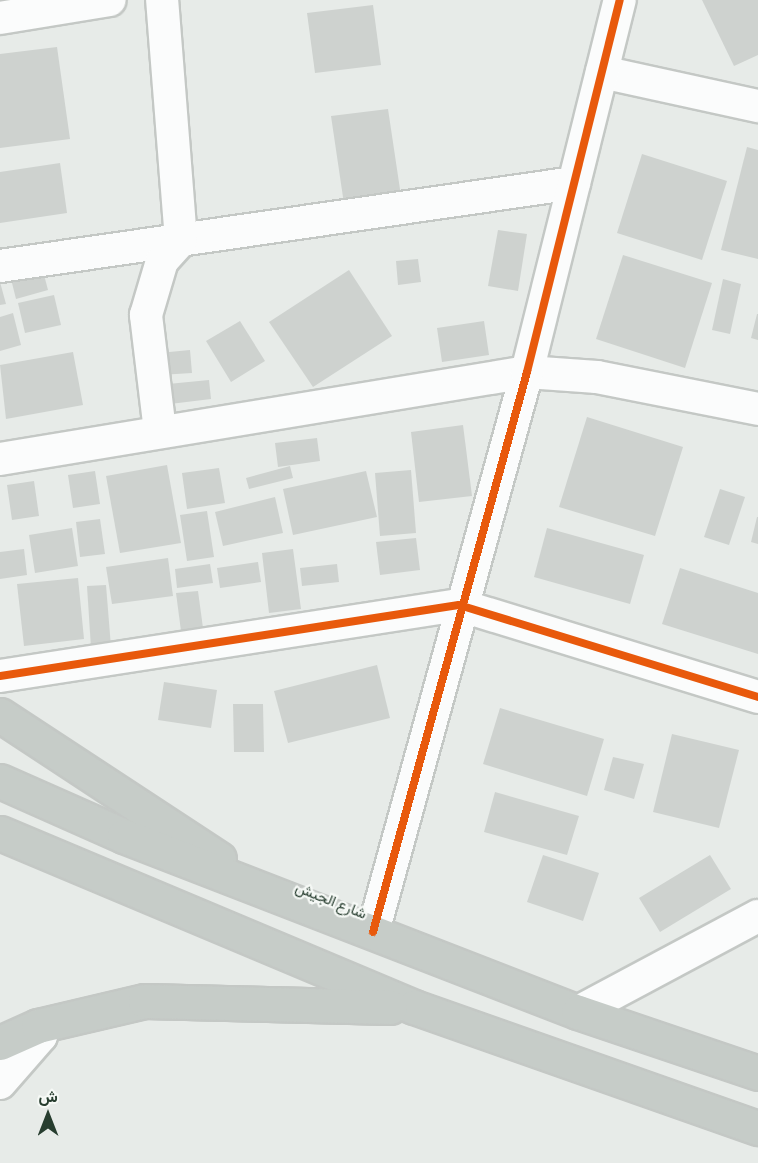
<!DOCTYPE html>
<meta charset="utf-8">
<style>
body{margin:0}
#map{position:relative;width:758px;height:1163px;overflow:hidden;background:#e7ebe8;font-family:"Source Sans 3",Vazirmatn,sans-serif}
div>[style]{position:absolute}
.building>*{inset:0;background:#ced2cf}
.roads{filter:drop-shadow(2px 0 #c4c8c5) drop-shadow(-2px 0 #c4c8c5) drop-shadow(0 2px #c4c8c5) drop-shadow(0 -2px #c4c8c5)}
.minor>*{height:32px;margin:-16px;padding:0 16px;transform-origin:16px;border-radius:16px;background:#fbfcfc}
.trunk>*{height:33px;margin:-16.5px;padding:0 16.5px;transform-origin:16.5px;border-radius:16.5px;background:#c6ccc8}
.cycleway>*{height:8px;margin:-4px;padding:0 4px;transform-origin:4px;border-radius:4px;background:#e8590c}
span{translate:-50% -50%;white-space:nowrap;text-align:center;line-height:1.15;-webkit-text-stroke:4.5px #f6f9f6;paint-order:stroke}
.street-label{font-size:15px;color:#273d2f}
.north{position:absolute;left:18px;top:1085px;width:60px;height:60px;-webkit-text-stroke:4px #f6f9f6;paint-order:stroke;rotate:0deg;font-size:16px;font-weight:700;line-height:24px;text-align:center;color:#273d2f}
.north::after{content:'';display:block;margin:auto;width:21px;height:27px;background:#273d2f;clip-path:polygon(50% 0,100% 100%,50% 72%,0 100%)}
</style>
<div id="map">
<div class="building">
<i style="clip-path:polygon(702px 0,758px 0,758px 55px,734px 66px)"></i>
<i style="clip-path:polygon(373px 5px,381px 65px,315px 73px,307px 13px)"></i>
<i style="clip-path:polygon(57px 47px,70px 139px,0 148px,0 54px)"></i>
<i style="clip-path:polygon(388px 109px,401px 196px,344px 204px,331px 116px)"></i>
<i style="clip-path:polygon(747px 147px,758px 150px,758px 259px,721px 250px)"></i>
<i style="clip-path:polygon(642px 154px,727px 181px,702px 260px,617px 233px)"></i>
<i style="clip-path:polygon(60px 163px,67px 213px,0 223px,0 172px)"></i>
<i style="clip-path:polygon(498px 230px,527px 234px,518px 291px,488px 286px)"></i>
<i style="clip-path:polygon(623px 255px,712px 283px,685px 368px,596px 339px)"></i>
<i style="clip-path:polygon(418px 259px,421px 282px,398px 285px,396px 261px)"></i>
<i style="clip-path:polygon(349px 270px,392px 336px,313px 387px,269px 322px)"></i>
<i style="clip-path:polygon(43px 271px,48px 290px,16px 299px,11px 279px)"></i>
<i style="clip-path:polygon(723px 279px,741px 284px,730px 334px,712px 330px)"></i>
<i style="clip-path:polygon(0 282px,6px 304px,0 305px)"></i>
<i style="clip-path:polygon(54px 295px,61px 325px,25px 333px,18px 303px)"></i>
<i style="clip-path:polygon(13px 313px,21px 345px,0 351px,0 317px)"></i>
<i style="clip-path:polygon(757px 314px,758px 314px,758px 340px,751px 338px)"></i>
<i style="clip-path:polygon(240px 321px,265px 361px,231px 382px,206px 341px)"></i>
<i style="clip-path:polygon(484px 321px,489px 355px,442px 362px,437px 328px)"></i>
<i style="clip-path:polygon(190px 350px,192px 373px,160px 375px,159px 353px)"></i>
<i style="clip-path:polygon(73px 352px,83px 405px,6px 419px,0 365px)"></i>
<i style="clip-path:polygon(209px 380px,211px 399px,170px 404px,168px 384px)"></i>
<i style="clip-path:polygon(587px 417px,683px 447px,655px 536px,559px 507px)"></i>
<i style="clip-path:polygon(463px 425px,472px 496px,419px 502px,411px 432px)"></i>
<i style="clip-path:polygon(317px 438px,320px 461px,278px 467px,275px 443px)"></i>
<i style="clip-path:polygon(167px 465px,181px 543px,120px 553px,106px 476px)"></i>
<i style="clip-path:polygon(290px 466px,293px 478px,249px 489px,246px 478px)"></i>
<i style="clip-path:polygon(219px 468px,225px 503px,187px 509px,182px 473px)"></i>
<i style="clip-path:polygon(411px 470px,416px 533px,380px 536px,375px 473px)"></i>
<i style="clip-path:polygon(95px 471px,100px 504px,73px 508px,68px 475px)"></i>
<i style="clip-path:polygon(366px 471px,377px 517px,293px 535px,283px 489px)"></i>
<i style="clip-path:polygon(34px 481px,39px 516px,12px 520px,7px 485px)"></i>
<i style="clip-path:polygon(720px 489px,745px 497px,729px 545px,704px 537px)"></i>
<i style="clip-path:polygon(275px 497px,283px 533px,223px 546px,215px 512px)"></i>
<i style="clip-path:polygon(207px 511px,214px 557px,187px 561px,180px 515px)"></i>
<i style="clip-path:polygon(757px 517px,758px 517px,758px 544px,751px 542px)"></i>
<i style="clip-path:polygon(100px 519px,105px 554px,80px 557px,76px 522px)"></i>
<i style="clip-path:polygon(72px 528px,78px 566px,35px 573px,29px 535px)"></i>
<i style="clip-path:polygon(547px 528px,644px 555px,630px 604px,534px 577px)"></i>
<i style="clip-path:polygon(416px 538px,420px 570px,380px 575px,376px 542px)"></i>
<i style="clip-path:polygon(24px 549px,27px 575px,0 579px,0 552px)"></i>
<i style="clip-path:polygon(293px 549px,301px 609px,269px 613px,262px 553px)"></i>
<i style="clip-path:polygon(168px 558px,173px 596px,112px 604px,106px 567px)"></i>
<i style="clip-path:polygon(258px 562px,261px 582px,220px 588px,217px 568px)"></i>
<i style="clip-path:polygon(210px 564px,213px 583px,177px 588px,175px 569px)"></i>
<i style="clip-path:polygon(337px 564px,339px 582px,302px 586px,300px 568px)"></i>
<i style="clip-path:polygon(680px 568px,758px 593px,758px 654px,662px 624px)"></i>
<i style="clip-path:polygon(78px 578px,84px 639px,24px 646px,17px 584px)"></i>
<i style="clip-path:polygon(106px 585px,111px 647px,91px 648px,87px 586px)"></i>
<i style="clip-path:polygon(198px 591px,203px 628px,181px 631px,176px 593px)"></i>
<i style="clip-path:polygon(377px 665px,390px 718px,288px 743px,274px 691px)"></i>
<i style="clip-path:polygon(164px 682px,217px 690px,211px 728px,158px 720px)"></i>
<i style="clip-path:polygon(233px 704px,263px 704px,264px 752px,234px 752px)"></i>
<i style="clip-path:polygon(500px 708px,604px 739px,587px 796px,483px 764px)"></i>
<i style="clip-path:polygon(672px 734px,739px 750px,719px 828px,653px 812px)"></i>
<i style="clip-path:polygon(613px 757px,644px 764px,634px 799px,604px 790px)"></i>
<i style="clip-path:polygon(495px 792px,579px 816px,567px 855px,484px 832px)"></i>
<i style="clip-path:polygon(543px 855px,599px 873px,583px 921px,527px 902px)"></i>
<i style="clip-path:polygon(710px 855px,731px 889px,660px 932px,639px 898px)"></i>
</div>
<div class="roads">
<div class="minor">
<i style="left:0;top:18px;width:111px;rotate:-9.3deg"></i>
<i style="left:602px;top:72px;width:160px;rotate:12.3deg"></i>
<i style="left:0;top:266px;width:580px;rotate:-8.23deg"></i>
<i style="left:160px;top:431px;width:117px;rotate:-96.9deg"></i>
<i style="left:146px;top:315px;width:56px;rotate:-73.5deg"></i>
<i style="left:162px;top:261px;width:28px;rotate:-48deg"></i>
<i style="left:181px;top:240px;width:241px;rotate:-94.5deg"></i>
<i style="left:0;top:459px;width:534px;rotate:-9.37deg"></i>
<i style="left:527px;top:372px;width:70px;rotate:4.1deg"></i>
<i style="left:597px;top:377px;width:164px;rotate:11.2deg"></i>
<i style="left:0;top:676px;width:464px;rotate:-8.8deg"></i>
<i style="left:459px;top:605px;width:313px;rotate:17.1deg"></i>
<i style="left:373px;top:932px;width:581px;rotate:-74.62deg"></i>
<i style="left:527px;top:372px;width:383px;rotate:-76deg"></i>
<i style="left:578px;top:1012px;width:204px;rotate:-28.1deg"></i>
<i style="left:0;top:1083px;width:62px;rotate:-48.9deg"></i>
<i style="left:41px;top:1036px;width:10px;rotate:-107deg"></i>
</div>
<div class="trunk">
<i style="left:0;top:715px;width:262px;rotate:33.3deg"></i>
<i style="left:0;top:781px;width:136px;rotate:23.9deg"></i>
<i style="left:124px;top:836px;width:487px;rotate:21.2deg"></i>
<i style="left:578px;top:1012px;width:190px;rotate:18.7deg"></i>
<i style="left:0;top:833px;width:449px;rotate:22.8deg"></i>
<i style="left:414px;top:1007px;width:365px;rotate:19.4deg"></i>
<i style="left:0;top:1043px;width:42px;rotate:-24.1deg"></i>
<i style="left:38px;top:1026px;width:110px;rotate:-13.2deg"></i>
<i style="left:145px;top:1001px;width:245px;rotate:1.4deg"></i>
</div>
</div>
<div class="cycleway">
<i style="left:0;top:676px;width:464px;rotate:-8.8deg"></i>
<i style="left:459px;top:605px;width:313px;rotate:17.1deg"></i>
<i style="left:373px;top:932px;width:581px;rotate:-74.62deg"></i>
<i style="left:527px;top:372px;width:383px;rotate:-76deg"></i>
</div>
<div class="street-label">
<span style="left:331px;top:901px;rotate:22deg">شارع الجيش</span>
</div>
<div class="north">ش</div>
</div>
